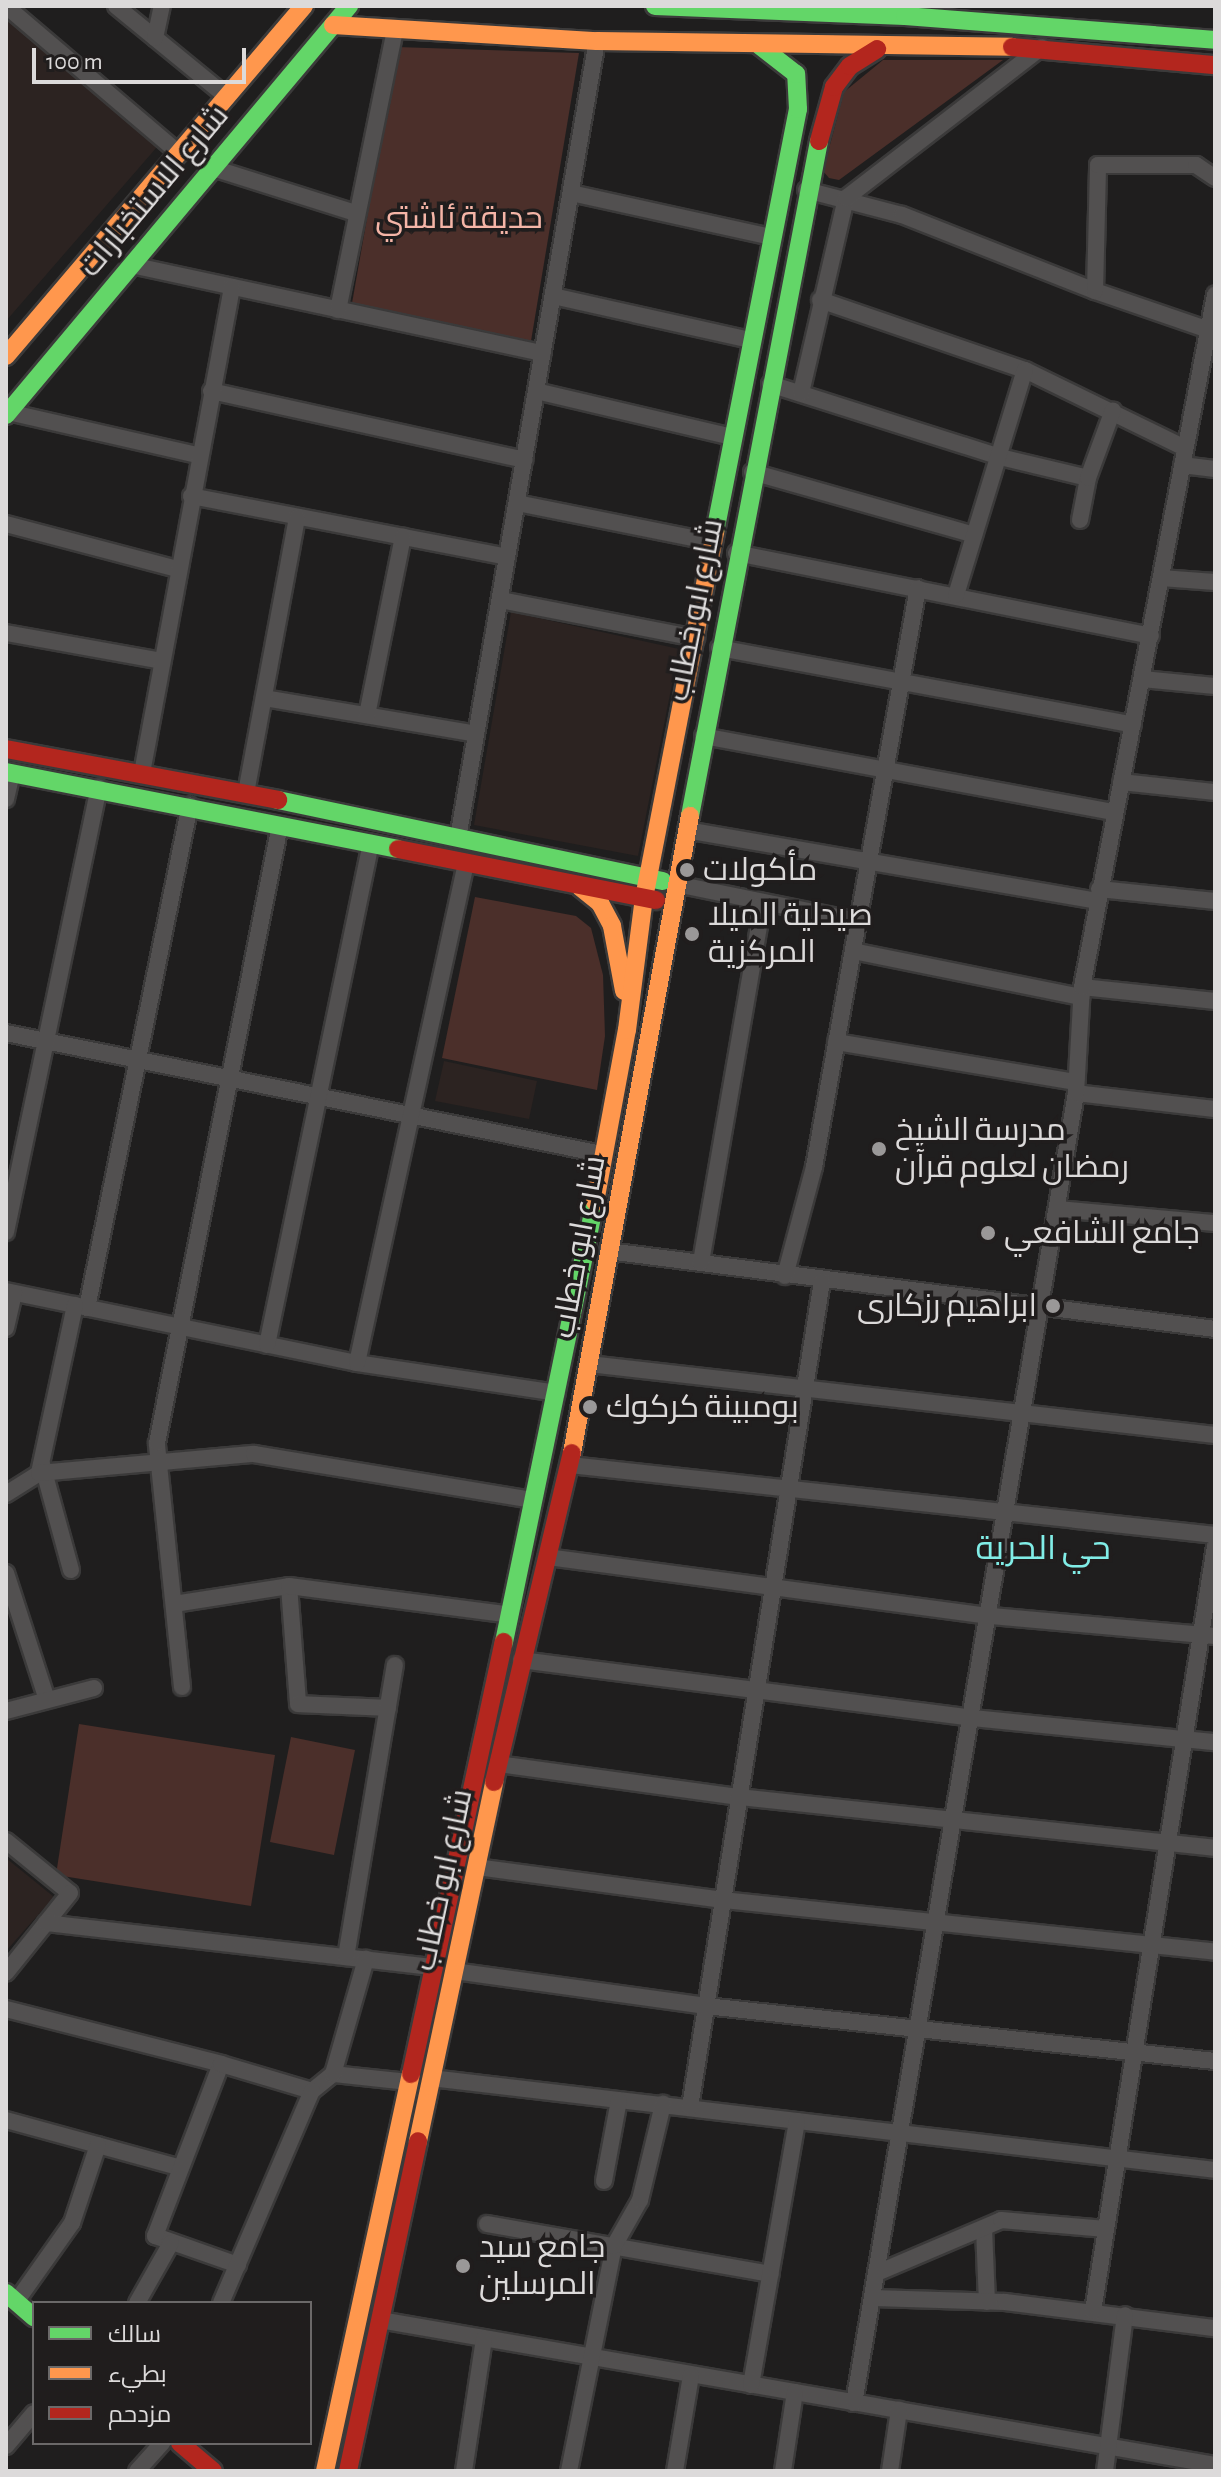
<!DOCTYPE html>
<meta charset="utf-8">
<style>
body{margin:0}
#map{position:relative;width:1221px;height:2477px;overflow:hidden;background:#1f1e1e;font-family:"Alegreya Sans",Cairo,sans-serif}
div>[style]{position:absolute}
.built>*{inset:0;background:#2c2321}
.green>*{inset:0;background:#4b2f2a}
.roads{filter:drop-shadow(2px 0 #3b3a3a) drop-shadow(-2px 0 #3b3a3a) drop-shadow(0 2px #3b3a3a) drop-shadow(0 -2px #3b3a3a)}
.street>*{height:16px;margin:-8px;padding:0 8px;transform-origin:8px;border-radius:8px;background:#525050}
.fast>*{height:18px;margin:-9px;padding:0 9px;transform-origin:9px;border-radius:9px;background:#63d668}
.slow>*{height:18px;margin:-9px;padding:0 9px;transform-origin:9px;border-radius:9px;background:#ff974d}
.jam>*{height:18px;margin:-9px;padding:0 9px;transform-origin:9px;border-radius:9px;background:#b3261e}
.dots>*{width:22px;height:22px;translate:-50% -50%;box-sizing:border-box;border:4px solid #201d1d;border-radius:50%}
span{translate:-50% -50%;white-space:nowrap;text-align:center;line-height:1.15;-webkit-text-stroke:7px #201d1d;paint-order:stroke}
.street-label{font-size:32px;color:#dcdada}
.park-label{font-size:32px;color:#f5b5a7}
.poi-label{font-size:32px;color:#dcdada}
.left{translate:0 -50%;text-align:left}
.right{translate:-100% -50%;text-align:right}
.neighbourhood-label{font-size:34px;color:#81ede7}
.frame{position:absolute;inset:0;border:8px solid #dcdada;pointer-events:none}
.legend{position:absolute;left:32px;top:2301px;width:280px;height:144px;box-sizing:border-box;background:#201d1d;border:2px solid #6b6969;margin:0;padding:10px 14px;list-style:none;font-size:24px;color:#dcdada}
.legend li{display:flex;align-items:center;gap:16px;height:40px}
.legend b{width:40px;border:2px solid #6b6969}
.scale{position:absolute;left:32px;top:48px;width:214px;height:36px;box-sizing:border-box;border:4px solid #dcdada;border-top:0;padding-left:10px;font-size:24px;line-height:28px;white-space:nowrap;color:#dcdada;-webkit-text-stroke:6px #201d1d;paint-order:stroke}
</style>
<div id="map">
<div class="built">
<i style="clip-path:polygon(6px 17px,157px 147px,6px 321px)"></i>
<i style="clip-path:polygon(511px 612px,679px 649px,638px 856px,474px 825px)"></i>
<i style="clip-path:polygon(444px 1061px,537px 1081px,529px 1119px,435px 1101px)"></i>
<i style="clip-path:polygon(6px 1858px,54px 1897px,6px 1951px)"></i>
</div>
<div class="green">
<i style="clip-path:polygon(397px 47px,579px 53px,531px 341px,351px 309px)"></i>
<i style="clip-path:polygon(883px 60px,1003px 60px,839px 180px,829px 178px,823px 171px,844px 92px)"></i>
<i style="clip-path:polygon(475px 897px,576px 916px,591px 928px,603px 975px,605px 1036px,597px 1090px,442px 1058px)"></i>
<i style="clip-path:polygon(79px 1724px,275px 1755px,251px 1906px,56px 1875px)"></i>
<i style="clip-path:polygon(291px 1737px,355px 1750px,334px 1855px,270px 1842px)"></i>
</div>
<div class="roads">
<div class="street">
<i style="left:6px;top:6px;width:228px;rotate:40.4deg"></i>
<i style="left:116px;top:6px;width:144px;rotate:39.3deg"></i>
<i style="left:155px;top:38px;width:33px;rotate:-78deg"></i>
<i style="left:213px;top:168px;width:150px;rotate:17.5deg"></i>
<i style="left:806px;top:190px;width:99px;rotate:14.6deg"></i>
<i style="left:902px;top:215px;width:207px;rotate:21.5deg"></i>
<i style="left:571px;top:193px;width:205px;rotate:12.4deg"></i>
<i style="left:131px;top:265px;width:421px;rotate:12.1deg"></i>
<i style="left:553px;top:296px;width:202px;rotate:12.6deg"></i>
<i style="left:820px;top:300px;width:217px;rotate:18.9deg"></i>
<i style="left:1025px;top:370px;width:178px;rotate:26deg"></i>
<i style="left:338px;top:310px;width:286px;rotate:-78.5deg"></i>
<i style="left:1206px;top:329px;width:117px;rotate:-161.1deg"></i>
<i style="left:1095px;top:291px;width:126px;rotate:-88.6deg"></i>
<i style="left:1098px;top:165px;width:98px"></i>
<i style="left:1196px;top:165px;width:23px;rotate:34deg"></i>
<i style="left:770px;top:384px;width:241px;rotate:17.6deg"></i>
<i style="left:1000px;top:457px;width:90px;rotate:13.4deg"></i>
<i style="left:211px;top:391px;width:321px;rotate:12.4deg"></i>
<i style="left:536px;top:391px;width:201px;rotate:13.2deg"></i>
<i style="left:801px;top:393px;width:200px;rotate:-77deg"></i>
<i style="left:846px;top:198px;width:247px;rotate:-37.6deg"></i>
<i style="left:8px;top:412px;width:195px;rotate:12.8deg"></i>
<i style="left:1182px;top:465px;width:33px;rotate:7deg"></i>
<i style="left:752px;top:472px;width:231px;rotate:15.8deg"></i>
<i style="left:191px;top:496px;width:322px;rotate:10.9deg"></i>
<i style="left:517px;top:503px;width:199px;rotate:11.3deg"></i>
<i style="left:1080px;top:520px;width:43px;rotate:-79.2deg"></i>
<i style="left:1088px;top:478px;width:72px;rotate:-69.8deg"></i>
<i style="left:6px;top:524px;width:177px;rotate:14.7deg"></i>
<i style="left:736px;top:553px;width:423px;rotate:11.3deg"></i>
<i style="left:1161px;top:578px;width:54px;rotate:4.2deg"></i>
<i style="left:956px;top:595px;width:235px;rotate:-73deg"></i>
<i style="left:500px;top:600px;width:200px;rotate:11deg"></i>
<i style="left:6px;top:633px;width:158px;rotate:10.2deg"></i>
<i style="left:719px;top:648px;width:421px;rotate:10.5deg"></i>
<i style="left:1142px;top:679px;width:73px;rotate:5.5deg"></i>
<i style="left:264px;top:698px;width:215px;rotate:9.6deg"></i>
<i style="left:367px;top:715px;width:182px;rotate:-78.6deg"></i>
<i style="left:703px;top:736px;width:419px;rotate:10.5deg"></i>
<i style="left:142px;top:773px;width:494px;rotate:-79.5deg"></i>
<i style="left:1121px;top:782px;width:95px;rotate:6.1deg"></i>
<i style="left:246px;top:793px;width:280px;rotate:-79.5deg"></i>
<i style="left:6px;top:799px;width:27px;rotate:-77deg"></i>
<i style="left:686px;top:830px;width:417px;rotate:9.8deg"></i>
<i style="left:458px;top:838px;width:809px;rotate:-80.11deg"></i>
<i style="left:676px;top:884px;width:186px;rotate:11.5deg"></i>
<i style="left:1099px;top:889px;width:117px;rotate:5.9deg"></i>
<i style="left:853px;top:951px;width:233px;rotate:11.4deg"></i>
<i style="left:1082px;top:987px;width:134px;rotate:6deg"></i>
<i style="left:6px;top:1033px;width:607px;rotate:11.49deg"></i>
<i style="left:836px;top:1042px;width:243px;rotate:9.5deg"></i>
<i style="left:1076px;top:1093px;width:140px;rotate:6.6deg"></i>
<i style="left:1057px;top:1209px;width:159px;rotate:5.1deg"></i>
<i style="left:6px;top:1232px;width:454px;rotate:-78.2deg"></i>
<i style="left:608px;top:1251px;width:612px;rotate:7.32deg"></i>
<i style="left:701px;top:1262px;width:364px;rotate:-80.2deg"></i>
<i style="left:785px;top:1276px;width:113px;rotate:-75.1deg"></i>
<i style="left:814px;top:1167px;width:588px;rotate:-79.82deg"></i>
<i style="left:6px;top:1291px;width:358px;rotate:11.6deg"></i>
<i style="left:357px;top:1363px;width:202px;rotate:8.5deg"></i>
<i style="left:87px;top:1308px;width:513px;rotate:-78.43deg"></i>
<i style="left:6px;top:1328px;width:36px;rotate:-77deg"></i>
<i style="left:267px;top:1345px;width:513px;rotate:-78.3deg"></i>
<i style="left:357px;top:1363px;width:512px;rotate:-77.7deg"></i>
<i style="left:589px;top:1364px;width:630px;rotate:6.47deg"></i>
<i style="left:42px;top:1464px;width:110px;rotate:74.7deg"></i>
<i style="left:570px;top:1465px;width:649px;rotate:6.19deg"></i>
<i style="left:39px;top:1473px;width:172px;rotate:-77.9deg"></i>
<i style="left:6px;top:1494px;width:39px;rotate:-32deg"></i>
<i style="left:39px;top:1473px;width:216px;rotate:-5.1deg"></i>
<i style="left:254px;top:1454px;width:283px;rotate:9.4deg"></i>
<i style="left:547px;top:1557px;width:448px;rotate:7.6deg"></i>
<i style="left:991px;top:1616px;width:225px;rotate:5.1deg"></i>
<i style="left:6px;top:1573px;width:133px;rotate:72.1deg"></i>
<i style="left:289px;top:1586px;width:118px;rotate:85.6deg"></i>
<i style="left:298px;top:1704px;width:90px;rotate:2.5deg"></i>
<i style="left:174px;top:1604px;width:116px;rotate:-8.9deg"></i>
<i style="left:289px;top:1586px;width:219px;rotate:7.4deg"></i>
<i style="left:521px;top:1660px;width:456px;rotate:7.3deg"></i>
<i style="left:973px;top:1718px;width:243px;rotate:5.7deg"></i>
<i style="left:182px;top:1687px;width:245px;rotate:-95.9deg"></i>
<i style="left:157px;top:1443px;width:630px;rotate:-78.74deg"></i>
<i style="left:6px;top:1711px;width:91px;rotate:-14.6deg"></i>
<i style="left:498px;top:1764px;width:243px;rotate:7.8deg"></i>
<i style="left:739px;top:1797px;width:479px;rotate:6.1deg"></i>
<i style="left:6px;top:1841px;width:82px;rotate:39.1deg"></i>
<i style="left:70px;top:1893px;width:102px;rotate:128.7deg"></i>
<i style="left:476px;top:1867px;width:249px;rotate:7.6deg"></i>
<i style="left:723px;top:1900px;width:495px;rotate:6deg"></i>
<i style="left:46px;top:1923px;width:389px;rotate:6.5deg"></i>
<i style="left:346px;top:1957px;width:296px;rotate:-80.5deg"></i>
<i style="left:454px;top:1971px;width:254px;rotate:7.9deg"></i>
<i style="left:706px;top:2006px;width:512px;rotate:6.17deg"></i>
<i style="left:6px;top:2009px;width:222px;rotate:14.3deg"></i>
<i style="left:333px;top:2074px;width:75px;rotate:6.1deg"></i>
<i style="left:431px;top:2078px;width:789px;rotate:6.69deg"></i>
<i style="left:690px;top:2107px;width:836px;rotate:-80.92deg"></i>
<i style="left:6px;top:2120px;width:181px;rotate:15.3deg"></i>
<i style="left:604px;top:2181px;width:82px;rotate:-79.5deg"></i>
<i style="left:487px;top:2224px;width:288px;rotate:10deg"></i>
<i style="left:984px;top:2228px;width:74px;rotate:87.7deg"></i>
<i style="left:238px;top:2265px;width:88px;rotate:-160.7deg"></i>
<i style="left:155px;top:2236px;width:184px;rotate:-69deg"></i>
<i style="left:221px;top:2064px;width:95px;rotate:16.5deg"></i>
<i style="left:312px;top:2091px;width:27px;rotate:-39deg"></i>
<i style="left:333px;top:2074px;width:120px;rotate:-74deg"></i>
<i style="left:877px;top:2273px;width:135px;rotate:-23.1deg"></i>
<i style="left:1001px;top:2220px;width:105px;rotate:4.9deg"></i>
<i style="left:873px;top:2298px;width:132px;rotate:1.7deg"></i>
<i style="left:1005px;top:2302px;width:212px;rotate:7.1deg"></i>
<i style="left:16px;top:2302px;width:97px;rotate:-54.7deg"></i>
<i style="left:72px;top:2223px;width:82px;rotate:-71.6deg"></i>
<i style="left:137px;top:2303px;width:69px;rotate:-60.5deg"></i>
<i style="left:221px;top:2303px;width:231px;rotate:-66.8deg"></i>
<i style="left:1093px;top:2311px;width:774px;rotate:-80.93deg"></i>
<i style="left:380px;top:2320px;width:847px;rotate:9.85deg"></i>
<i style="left:751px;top:2385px;width:268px;rotate:-80.1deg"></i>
<i style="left:854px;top:2403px;width:1329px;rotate:-80.38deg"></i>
<i style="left:1076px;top:1093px;width:106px;rotate:-86.8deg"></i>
<i style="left:1082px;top:987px;width:705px;rotate:-79.12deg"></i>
<i style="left:6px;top:2446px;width:43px;rotate:-49.7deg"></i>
<i style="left:137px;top:2471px;width:38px;rotate:-48deg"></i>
<i style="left:464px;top:2471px;width:134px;rotate:-81.4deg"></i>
<i style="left:569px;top:2471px;width:229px;rotate:-78.7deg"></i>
<i style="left:614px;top:2246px;width:53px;rotate:-60.5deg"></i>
<i style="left:640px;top:2200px;width:99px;rotate:-76.5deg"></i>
<i style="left:675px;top:2471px;width:97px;rotate:-80.5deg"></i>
<i style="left:783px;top:2471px;width:80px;rotate:-81.4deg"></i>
<i style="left:890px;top:2471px;width:62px;rotate:-81.6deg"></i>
<i style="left:1105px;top:2471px;width:157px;rotate:-82.7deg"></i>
</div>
<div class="fast">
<i style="left:655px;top:6px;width:250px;rotate:2.3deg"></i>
<i style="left:905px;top:16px;width:311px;rotate:4.4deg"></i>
<i style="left:6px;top:415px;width:534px;rotate:-50.02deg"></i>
<i style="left:715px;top:532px;width:431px;rotate:-78.9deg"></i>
<i style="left:798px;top:109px;width:35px;rotate:-93deg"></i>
<i style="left:796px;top:74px;width:46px;rotate:-142.1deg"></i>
<i style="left:6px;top:772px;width:399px;rotate:11.1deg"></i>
<i style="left:278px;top:800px;width:393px;rotate:11.9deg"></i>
<i style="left:690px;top:816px;width:687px;rotate:-79.18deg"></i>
<i style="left:504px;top:1642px;width:449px;rotate:-78.3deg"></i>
<i style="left:6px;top:2293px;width:37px;rotate:41deg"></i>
</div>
<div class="slow">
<i style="left:333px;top:25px;width:264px;rotate:3.5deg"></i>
<i style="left:597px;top:41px;width:415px;rotate:0.8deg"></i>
<i style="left:6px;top:356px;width:460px;rotate:-49.6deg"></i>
<i style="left:580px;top:887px;width:26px;rotate:39deg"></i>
<i style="left:600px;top:903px;width:26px;rotate:62deg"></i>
<i style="left:612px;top:926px;width:66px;rotate:79.5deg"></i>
<i style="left:595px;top:1202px;width:175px;rotate:-79.5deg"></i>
<i style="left:627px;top:1030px;width:133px;rotate:-82.7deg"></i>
<i style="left:644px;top:898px;width:373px;rotate:-79deg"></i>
<i style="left:572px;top:1453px;width:648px;rotate:-79.51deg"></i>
<i style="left:418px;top:2141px;width:367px;rotate:-78deg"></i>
<i style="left:325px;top:2471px;width:406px;rotate:-77.8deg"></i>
</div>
<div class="jam">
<i style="left:1012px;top:47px;width:204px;rotate:5.1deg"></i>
<i style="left:819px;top:141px;width:56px;rotate:-74.5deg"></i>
<i style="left:834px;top:87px;width:26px;rotate:-53deg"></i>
<i style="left:850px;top:66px;width:32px;rotate:-32deg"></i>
<i style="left:6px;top:749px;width:277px;rotate:10.6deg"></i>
<i style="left:398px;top:849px;width:263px;rotate:11.2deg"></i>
<i style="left:494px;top:1782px;width:338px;rotate:-76.7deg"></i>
<i style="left:411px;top:2074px;width:442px;rotate:-77.9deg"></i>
<i style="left:180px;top:2443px;width:43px;rotate:40.3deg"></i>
<i style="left:348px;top:2471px;width:337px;rotate:-78deg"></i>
</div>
</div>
<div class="dots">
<i style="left:687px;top:870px;background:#9a9898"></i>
<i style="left:692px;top:934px;background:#9a9898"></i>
<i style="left:879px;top:1149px;background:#9a9898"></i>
<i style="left:988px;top:1233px;background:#9a9898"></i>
<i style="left:1053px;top:1306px;background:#9a9898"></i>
<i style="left:590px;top:1407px;background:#9a9898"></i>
<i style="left:463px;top:2266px;background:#9a9898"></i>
</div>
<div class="street-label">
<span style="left:154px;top:191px;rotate:-50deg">شارع الاستخبارات</span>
<span style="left:695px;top:610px;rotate:-79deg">شارع ابو خطاب</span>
<span style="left:579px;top:1247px;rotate:-80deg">شارع ابو خطاب</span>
<span style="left:443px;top:1880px;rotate:-78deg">شارع ابو خطاب</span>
</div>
<div class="park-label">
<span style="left:459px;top:218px">حديقة ئاشتي</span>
</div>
<div class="poi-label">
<span class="left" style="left:703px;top:870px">مأكولات</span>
<span class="left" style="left:708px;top:934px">صيدلية الميلا<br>المركزية</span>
<span class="left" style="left:895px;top:1149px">مدرسة الشيخ<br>رمضان لعلوم قرآن</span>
<span class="left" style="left:1004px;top:1233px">جامع الشافعي</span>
<span class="right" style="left:1037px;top:1306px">ابراهيم رزكارى</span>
<span class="left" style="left:606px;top:1407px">بومبينة كركوك</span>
<span class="left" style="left:479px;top:2266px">جامع سيد<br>المرسلين</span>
</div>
<div class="neighbourhood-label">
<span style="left:1043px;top:1550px">حي الحرية</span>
</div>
<div class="frame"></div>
<ul class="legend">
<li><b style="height:10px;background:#63d668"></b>سالك</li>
<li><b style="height:10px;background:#ff974d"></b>بطيء</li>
<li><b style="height:10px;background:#b3261e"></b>مزدحم</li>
</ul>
<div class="scale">100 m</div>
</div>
